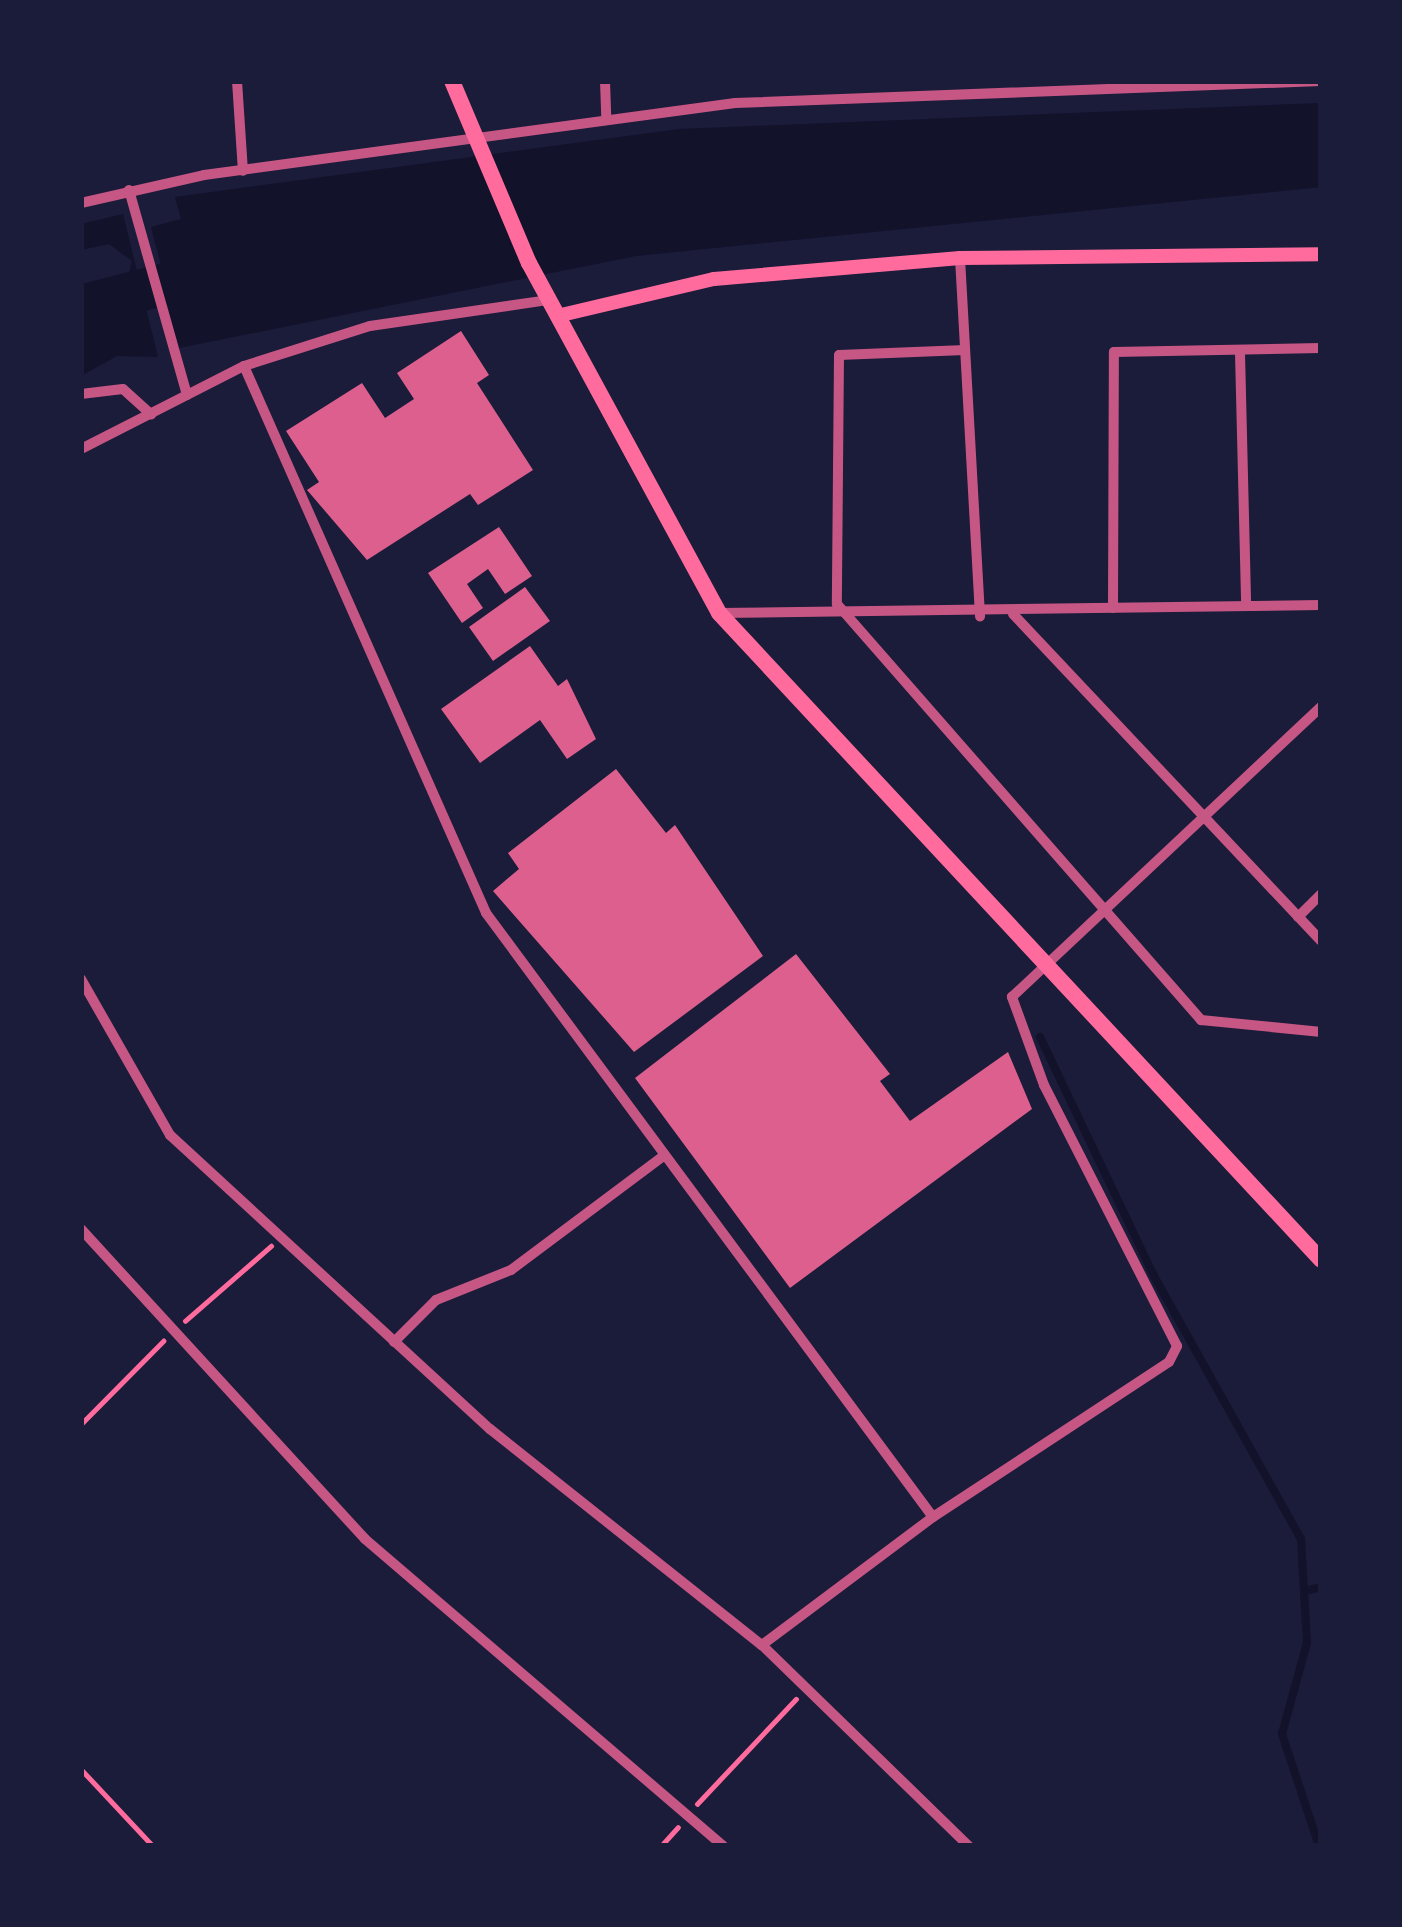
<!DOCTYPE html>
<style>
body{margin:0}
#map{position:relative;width:1402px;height:1927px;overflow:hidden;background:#1b1b3a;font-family:Montserrat,sans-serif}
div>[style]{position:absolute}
.water>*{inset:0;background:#12122b}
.stream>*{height:8px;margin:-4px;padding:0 4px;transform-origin:4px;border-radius:4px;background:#12122b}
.river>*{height:42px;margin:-21px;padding:0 21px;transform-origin:21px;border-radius:21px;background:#12122b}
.building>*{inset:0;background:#dd5f8e}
.path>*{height:4.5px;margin:-2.25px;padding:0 2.25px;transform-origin:2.25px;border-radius:2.25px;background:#ff6b9d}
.minor>*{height:10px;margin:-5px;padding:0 5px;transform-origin:5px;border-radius:5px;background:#c65784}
.secondary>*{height:14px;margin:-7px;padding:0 7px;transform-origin:7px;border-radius:7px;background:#ff6b9d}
.trunk>*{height:16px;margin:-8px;padding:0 8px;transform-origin:8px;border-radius:8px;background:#ff6b9d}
span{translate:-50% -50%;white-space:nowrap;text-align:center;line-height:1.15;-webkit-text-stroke:9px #1b1b3a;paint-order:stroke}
.frame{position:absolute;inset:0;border:84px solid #1b1b3a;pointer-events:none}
</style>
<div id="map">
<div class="water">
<i style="clip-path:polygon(1321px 103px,1321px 187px,636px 256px,179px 348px,167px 303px,198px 295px,190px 265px,162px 269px,151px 227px,181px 219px,175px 197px,679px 129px)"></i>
<i style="clip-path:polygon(123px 214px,158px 357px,117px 356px,81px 376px,81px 294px,127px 282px,132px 261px,109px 244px,81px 250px,81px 224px)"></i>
</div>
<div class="stream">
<i style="left:1040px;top:1037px;width:265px;rotate:64.5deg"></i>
<i style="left:1154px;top:1276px;width:301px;rotate:60.8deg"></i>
<i style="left:1301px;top:1539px;width:104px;rotate:86.7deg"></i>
<i style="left:1307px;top:1643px;width:94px;rotate:105.4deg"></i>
<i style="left:1282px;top:1734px;width:118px;rotate:71.7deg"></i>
<i style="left:1309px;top:1590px;width:12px;rotate:-14deg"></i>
</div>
<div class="river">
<i style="left:81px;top:306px;width:171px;rotate:-14.6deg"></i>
</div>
<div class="building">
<i style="clip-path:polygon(461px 331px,489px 375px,477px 383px,533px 470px,478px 505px,470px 494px,367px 560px,307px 490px,319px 482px,286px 431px,362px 383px,385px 418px,414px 399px,397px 373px)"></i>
<i style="clip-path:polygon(499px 527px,532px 576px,505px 594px,488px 569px,467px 584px,483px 608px,462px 623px,428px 573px)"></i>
<i style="clip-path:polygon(525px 587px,550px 621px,493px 661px,469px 627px)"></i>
<i style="clip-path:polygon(530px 646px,558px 686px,567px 679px,596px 739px,567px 759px,540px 720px,480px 763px,441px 709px)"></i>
<i style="clip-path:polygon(616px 769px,666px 833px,675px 825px,763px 956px,634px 1052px,493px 891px,519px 869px,508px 853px)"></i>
<i style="clip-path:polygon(796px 954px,890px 1074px,880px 1081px,910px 1121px,1008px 1052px,1032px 1109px,790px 1288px,635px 1078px)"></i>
</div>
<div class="path">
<i style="left:185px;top:1321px;width:114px;rotate:-41.1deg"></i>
<i style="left:81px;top:1424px;width:117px;rotate:-45.3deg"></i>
<i style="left:81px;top:1769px;width:105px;rotate:46.9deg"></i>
<i style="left:697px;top:1804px;width:144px;rotate:-46.7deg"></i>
<i style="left:661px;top:1846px;width:25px;rotate:-48deg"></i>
</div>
<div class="minor">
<i style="left:237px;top:81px;width:90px;rotate:86.2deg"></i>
<i style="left:605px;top:81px;width:38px;rotate:88deg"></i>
<i style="left:129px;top:190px;width:213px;rotate:74.2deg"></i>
<i style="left:81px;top:203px;width:126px;rotate:-12.8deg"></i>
<i style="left:204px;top:175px;width:536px;rotate:-7.72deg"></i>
<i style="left:735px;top:103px;width:586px;rotate:-2.15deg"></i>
<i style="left:960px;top:258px;width:359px;rotate:86.8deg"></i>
<i style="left:965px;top:350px;width:126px;rotate:177.7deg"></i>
<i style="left:839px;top:355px;width:249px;rotate:90.5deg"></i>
<i style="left:837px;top:604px;width:553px;rotate:48.81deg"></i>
<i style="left:1201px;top:1020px;width:121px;rotate:5.7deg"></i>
<i style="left:1240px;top:353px;width:251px;rotate:88.6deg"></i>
<i style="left:244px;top:366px;width:598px;rotate:66.13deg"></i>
<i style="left:486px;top:913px;width:751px;rotate:53.5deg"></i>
<i style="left:933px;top:1517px;width:214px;rotate:143.2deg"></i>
<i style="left:81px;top:394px;width:42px;rotate:-6.8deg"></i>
<i style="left:123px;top:389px;width:38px;rotate:42deg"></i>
<i style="left:81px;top:449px;width:183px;rotate:-27deg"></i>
<i style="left:244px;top:366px;width:132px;rotate:-17.6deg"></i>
<i style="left:370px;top:326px;width:181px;rotate:-8.3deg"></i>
<i style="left:1113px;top:608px;width:256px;rotate:-89.8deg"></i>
<i style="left:1114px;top:352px;width:207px;rotate:-1.1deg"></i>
<i style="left:719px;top:613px;width:602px;rotate:-0.76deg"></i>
<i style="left:1013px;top:614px;width:449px;rotate:46.7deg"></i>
<i style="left:1298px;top:917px;width:33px;rotate:-45deg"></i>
<i style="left:81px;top:979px;width:180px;rotate:60.3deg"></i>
<i style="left:170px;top:1135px;width:435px;rotate:42.6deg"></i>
<i style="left:490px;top:1429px;width:347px;rotate:38.5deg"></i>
<i style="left:762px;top:1645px;width:289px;rotate:44.2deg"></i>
<i style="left:81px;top:1229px;width:420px;rotate:47.5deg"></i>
<i style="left:365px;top:1539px;width:472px;rotate:40.6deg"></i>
<i style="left:394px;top:1342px;width:59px;rotate:-45deg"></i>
<i style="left:436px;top:1300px;width:81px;rotate:-21.8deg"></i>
<i style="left:511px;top:1270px;width:192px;rotate:-36.8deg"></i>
<i style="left:933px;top:1517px;width:282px;rotate:-33.3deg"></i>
<i style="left:1169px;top:1362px;width:18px;rotate:-63deg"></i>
<i style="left:1177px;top:1346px;width:293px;rotate:-117deg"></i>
<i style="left:1044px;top:1085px;width:94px;rotate:-110deg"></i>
<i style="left:1012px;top:997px;width:424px;rotate:-43.2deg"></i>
</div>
<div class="secondary">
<i style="left:557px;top:316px;width:161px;rotate:-13.3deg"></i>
<i style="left:714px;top:279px;width:247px;rotate:-4.9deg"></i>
<i style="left:960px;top:258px;width:361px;rotate:-0.6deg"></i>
</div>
<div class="trunk">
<i style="left:452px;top:81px;width:198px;rotate:67.1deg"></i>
<i style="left:529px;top:263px;width:398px;rotate:61.5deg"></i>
<i style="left:719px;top:613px;width:884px;rotate:47.06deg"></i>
</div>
<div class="frame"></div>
</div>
